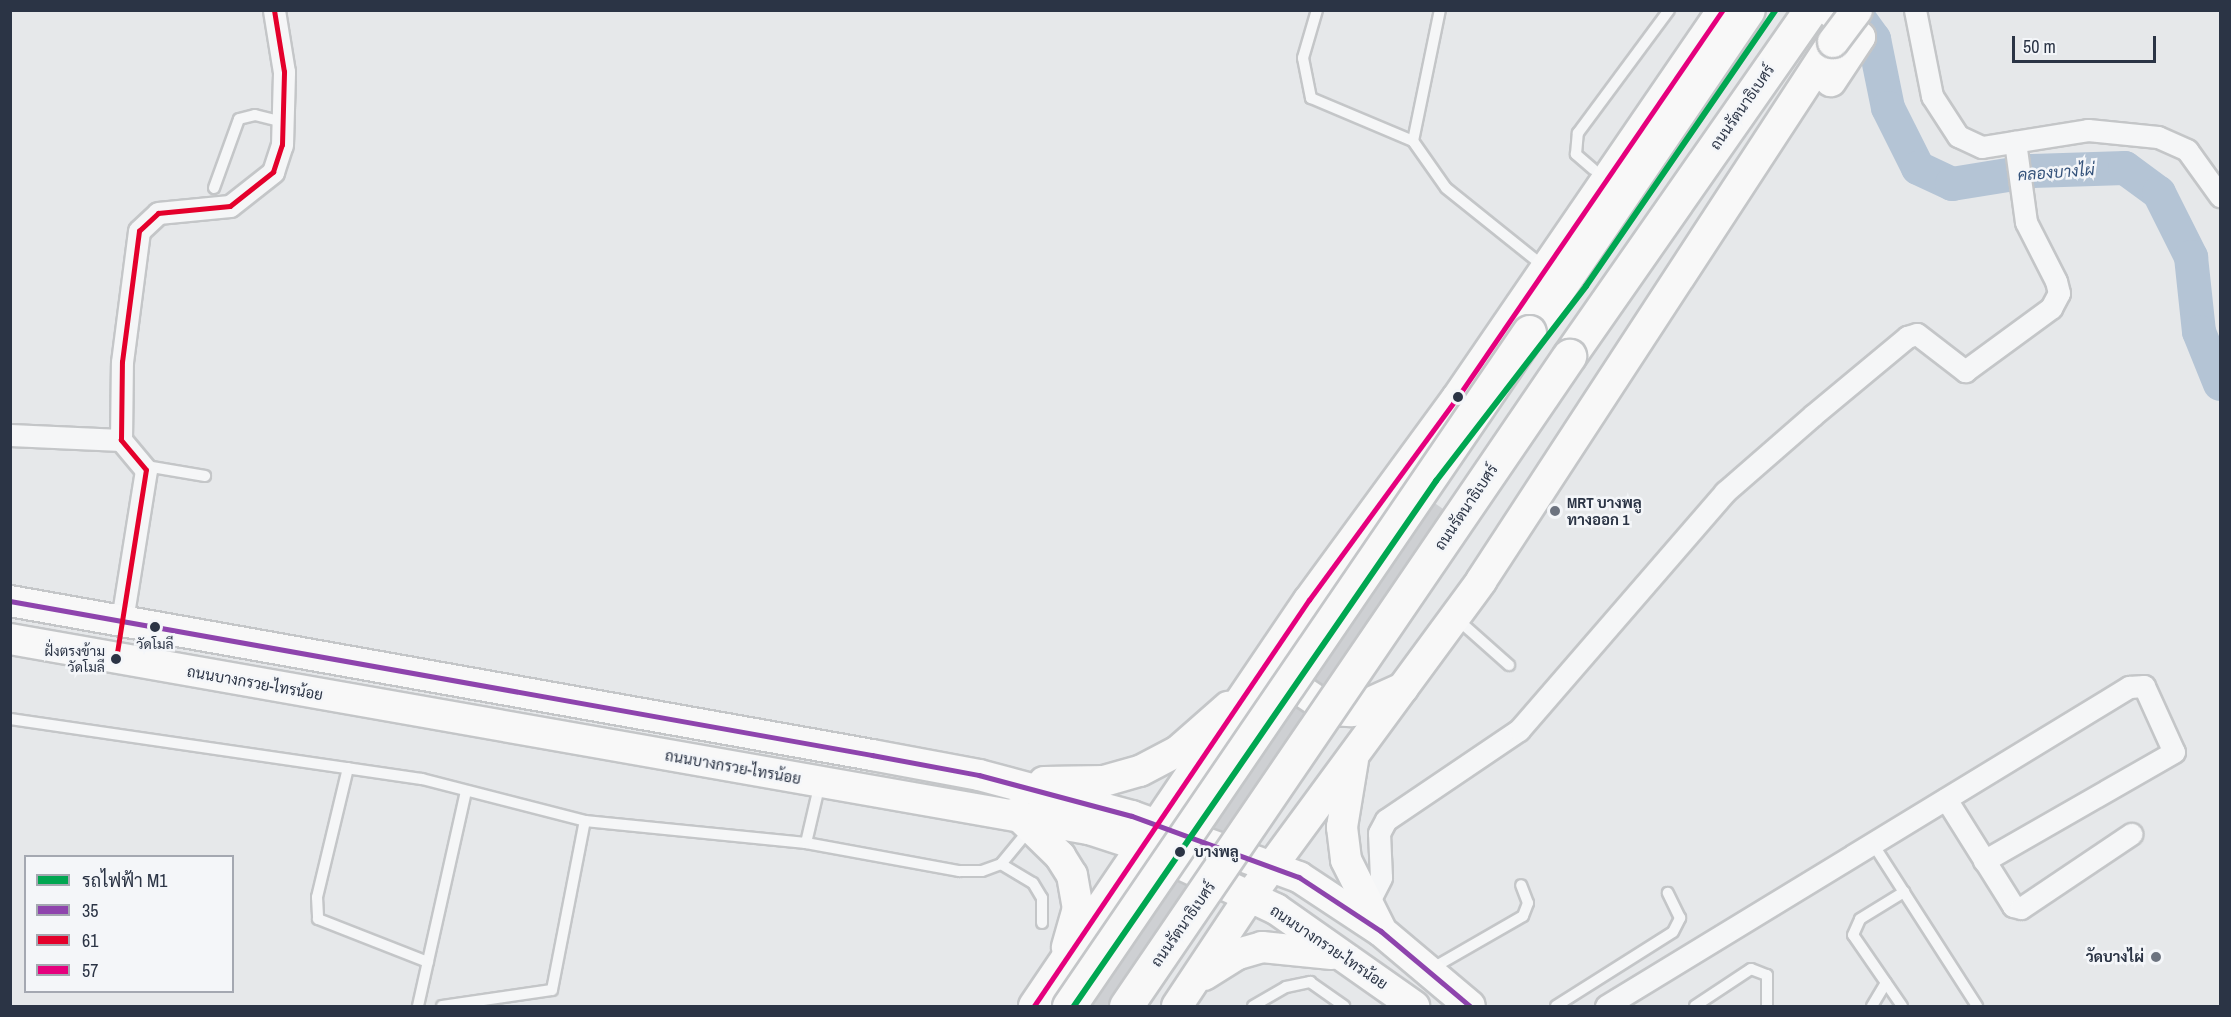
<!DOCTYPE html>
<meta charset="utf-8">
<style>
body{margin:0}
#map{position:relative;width:2231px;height:1017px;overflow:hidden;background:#e6e8ea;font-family:"Archivo Narrow",Sarabun,sans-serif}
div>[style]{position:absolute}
.river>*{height:34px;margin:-17px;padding:0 17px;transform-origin:17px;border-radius:17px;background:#b4c4d5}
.building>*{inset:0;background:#ced0d3}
.roads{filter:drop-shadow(2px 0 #c4c6c8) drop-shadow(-2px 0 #c4c6c8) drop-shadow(0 2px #c4c6c8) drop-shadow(0 -2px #c4c6c8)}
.service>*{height:10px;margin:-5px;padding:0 5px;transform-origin:5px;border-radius:5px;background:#f5f6f7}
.minor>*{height:21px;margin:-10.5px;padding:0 10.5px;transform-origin:10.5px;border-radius:10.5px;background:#f5f6f7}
.secondary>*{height:30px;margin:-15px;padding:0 15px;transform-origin:15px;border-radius:15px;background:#f8f8f8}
.primary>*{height:33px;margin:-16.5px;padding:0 16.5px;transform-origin:16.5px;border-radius:16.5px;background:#f8f8f8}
.bridges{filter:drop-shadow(2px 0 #c4c6c8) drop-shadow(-2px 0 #c4c6c8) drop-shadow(0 2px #c4c6c8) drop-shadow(0 -2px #c4c6c8)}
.secondary-bridge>*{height:30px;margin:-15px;padding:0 15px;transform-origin:15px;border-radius:15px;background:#f8f8f8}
.primary-bridge>*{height:33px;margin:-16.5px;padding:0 16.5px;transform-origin:16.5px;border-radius:16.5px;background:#f8f8f8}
.bus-1>*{height:4.5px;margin:-2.25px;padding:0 2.25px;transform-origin:2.25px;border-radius:2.25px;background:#8e44ad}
.bus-2>*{height:4.5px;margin:-2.25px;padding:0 2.25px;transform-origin:2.25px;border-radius:2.25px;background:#e4002b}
.bus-3>*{height:4.5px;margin:-2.25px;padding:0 2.25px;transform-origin:2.25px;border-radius:2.25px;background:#e5007d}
.metro-1>*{height:6px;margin:-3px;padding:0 3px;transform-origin:3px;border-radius:3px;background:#00a651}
.dots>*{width:16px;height:16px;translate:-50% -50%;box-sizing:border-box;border:3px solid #f4f6f9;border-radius:50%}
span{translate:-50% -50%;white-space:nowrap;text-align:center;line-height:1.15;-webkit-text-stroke:5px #f4f6f9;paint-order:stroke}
.bus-label{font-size:14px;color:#2b3445}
.right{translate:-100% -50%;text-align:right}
.street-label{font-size:15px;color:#2b3445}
.poi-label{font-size:15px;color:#2b3445;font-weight:700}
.left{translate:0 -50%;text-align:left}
.stop-label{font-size:15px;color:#2b3445;font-weight:700}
.water-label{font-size:16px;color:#34527a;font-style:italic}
.frame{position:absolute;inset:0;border:12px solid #2b3445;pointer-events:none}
.legend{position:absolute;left:24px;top:855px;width:210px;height:138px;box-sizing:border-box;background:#f4f6f9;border:2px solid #a4a8b1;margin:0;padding:8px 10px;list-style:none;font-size:18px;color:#2b3445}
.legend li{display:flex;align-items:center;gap:12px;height:30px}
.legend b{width:30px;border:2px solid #a4a8b1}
.scale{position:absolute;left:2012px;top:36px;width:144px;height:27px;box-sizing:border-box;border:3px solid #2b3445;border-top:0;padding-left:8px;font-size:18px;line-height:21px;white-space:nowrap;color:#2b3445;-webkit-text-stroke:4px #f4f6f9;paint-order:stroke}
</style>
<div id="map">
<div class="river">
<i style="left:1853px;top:10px;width:36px;rotate:54deg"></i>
<i style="left:1874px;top:39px;width:70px;rotate:78.5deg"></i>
<i style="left:1888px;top:108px;width:67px;rotate:63.4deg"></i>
<i style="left:1918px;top:168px;width:38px;rotate:25deg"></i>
<i style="left:1952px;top:184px;width:81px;rotate:-9.2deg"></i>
<i style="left:2032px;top:171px;width:93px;rotate:-1.8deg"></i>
<i style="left:2125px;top:168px;width:42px;rotate:36.3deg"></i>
<i style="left:2159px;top:193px;width:72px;rotate:63.4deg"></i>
<i style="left:2191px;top:257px;width:75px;rotate:83.9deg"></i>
<i style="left:2199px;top:332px;width:56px;rotate:68deg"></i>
</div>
<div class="building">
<i style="clip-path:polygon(1419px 492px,1463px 523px,1130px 1006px,1065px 1006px)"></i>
</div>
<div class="roads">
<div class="service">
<i style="left:1317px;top:10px;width:50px;rotate:106.3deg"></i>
<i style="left:1303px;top:58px;width:41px;rotate:78.7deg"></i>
<i style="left:1311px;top:98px;width:111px;rotate:22.9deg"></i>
<i style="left:1413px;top:141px;width:57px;rotate:54.9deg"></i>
<i style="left:1446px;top:188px;width:128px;rotate:38.7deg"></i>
<i style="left:1413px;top:141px;width:134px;rotate:-78.4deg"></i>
<i style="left:1593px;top:169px;width:23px;rotate:-139deg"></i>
<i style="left:1576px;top:154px;width:21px;rotate:-85deg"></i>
<i style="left:1578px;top:133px;width:153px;rotate:-53.5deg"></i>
<i style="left:214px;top:188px;width:73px;rotate:-70.1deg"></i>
<i style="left:239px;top:119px;width:16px;rotate:-14deg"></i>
<i style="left:255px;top:115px;width:29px;rotate:14deg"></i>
<i style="left:146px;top:466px;width:60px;rotate:9.6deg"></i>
<i style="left:1456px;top:618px;width:71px;rotate:41.6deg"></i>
<i style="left:10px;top:719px;width:416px;rotate:8.3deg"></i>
<i style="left:422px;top:779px;width:168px;rotate:14.4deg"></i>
<i style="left:585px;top:821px;width:222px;rotate:5.7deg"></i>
<i style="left:806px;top:843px;width:156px;rotate:10.4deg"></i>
<i style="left:959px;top:871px;width:23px"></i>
<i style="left:982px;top:871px;width:20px;rotate:-20deg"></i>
<i style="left:1001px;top:864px;width:44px;rotate:-50.5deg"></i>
<i style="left:348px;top:768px;width:133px;rotate:103.5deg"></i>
<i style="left:317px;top:897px;width:22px;rotate:87deg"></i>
<i style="left:318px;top:919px;width:118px;rotate:21.4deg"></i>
<i style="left:806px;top:843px;width:62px;rotate:-76.9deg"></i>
<i style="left:1873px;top:844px;width:193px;rotate:57.3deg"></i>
<i style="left:1001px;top:864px;width:37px;rotate:31deg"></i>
<i style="left:1033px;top:883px;width:17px;rotate:59deg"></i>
<i style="left:1042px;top:898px;width:25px;rotate:90deg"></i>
<i style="left:1431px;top:969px;width:106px;rotate:-29.9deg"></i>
<i style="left:1523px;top:916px;width:14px;rotate:-69deg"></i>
<i style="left:1528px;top:903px;width:19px;rotate:-111deg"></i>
<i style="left:418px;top:1006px;width:220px;rotate:-77.4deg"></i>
<i style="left:442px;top:1006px;width:111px;rotate:-8.3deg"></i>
<i style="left:552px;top:990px;width:172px;rotate:-79deg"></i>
<i style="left:1253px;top:1006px;width:38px;rotate:-30deg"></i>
<i style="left:1286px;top:987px;width:25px;rotate:-12deg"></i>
<i style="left:1310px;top:982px;width:42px;rotate:35.2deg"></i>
<i style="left:1556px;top:1006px;width:138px;rotate:-32.3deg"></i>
<i style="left:1673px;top:932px;width:16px;rotate:-63deg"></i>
<i style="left:1680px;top:918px;width:28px;rotate:-116deg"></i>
<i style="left:1695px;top:1006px;width:67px;rotate:-33.5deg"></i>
<i style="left:1751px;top:969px;width:17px;rotate:21deg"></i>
<i style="left:1767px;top:975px;width:31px;rotate:90deg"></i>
<i style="left:1872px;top:1006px;width:27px;rotate:-59deg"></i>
<i style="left:1902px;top:1006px;width:86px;rotate:-124.6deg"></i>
<i style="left:1853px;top:935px;width:17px;rotate:-66deg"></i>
<i style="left:1860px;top:919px;width:52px;rotate:-31.5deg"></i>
</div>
<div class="minor">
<i style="left:1915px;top:10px;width:88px;rotate:78.8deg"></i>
<i style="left:1932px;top:96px;width:48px;rotate:57deg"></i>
<i style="left:1958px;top:136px;width:26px;rotate:25deg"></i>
<i style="left:1982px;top:147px;width:107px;rotate:-9.1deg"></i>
<i style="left:2088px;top:130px;width:70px;rotate:5.7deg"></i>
<i style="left:2158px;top:137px;width:32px;rotate:24deg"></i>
<i style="left:2187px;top:150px;width:57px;rotate:54.3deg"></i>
<i style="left:10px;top:435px;width:111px;rotate:2.6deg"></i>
<i style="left:122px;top:620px;width:152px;rotate:-80.9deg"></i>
<i style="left:146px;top:470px;width:39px;rotate:-130deg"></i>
<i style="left:121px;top:440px;width:78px;rotate:-89.3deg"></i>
<i style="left:122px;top:362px;width:132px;rotate:-82.6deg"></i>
<i style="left:139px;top:231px;width:26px;rotate:-43deg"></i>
<i style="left:158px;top:213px;width:72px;rotate:-5.6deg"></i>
<i style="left:230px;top:206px;width:55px;rotate:-38.3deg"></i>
<i style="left:273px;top:172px;width:28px;rotate:-72deg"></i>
<i style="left:282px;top:145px;width:73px;rotate:-88.4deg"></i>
<i style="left:284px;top:72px;width:63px;rotate:-99.2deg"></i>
<i style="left:1946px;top:799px;width:126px;rotate:57.9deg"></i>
<i style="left:2013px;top:906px;width:8px;rotate:14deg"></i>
<i style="left:2021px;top:908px;width:133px;rotate:-33.9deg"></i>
<i style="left:1367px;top:905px;width:31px;rotate:-63deg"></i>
<i style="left:1381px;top:877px;width:44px;rotate:-92.6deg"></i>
<i style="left:1379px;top:833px;width:15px;rotate:-62deg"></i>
<i style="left:1386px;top:820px;width:161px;rotate:-34.1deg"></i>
<i style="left:1519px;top:730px;width:315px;rotate:-49.1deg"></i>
<i style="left:1725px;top:492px;width:116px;rotate:-41.1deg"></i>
<i style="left:1812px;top:416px;width:124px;rotate:-39.7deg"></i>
<i style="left:1907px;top:337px;width:10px;rotate:-17deg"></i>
<i style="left:1917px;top:334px;width:61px;rotate:37.6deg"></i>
<i style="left:1965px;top:371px;width:107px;rotate:-36.2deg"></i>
<i style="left:2051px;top:308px;width:17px;rotate:-62deg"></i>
<i style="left:2059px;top:293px;width:12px;rotate:-104deg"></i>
<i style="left:2056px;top:281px;width:66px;rotate:-117deg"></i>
<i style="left:2026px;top:222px;width:81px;rotate:-97.8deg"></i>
<i style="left:1606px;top:1006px;width:613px;rotate:-31.38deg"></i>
<i style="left:2129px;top:687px;width:15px;rotate:-4deg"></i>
<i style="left:2144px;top:686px;width:72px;rotate:65.6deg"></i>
<i style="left:2174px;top:752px;width:219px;rotate:150.2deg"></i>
</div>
<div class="secondary">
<i style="left:1829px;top:10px;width:41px;rotate:41.1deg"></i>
<i style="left:1860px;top:37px;width:53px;rotate:123.4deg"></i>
<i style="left:10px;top:601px;width:876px;rotate:10.13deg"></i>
<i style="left:872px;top:755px;width:109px;rotate:10.6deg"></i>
<i style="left:979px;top:775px;width:158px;rotate:15deg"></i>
<i style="left:1132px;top:816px;width:178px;rotate:20.1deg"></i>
<i style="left:1299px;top:877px;width:98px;rotate:33.4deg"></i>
<i style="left:1381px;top:931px;width:116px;rotate:40.1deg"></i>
<i style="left:10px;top:639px;width:1096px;rotate:9.99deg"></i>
<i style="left:1089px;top:829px;width:58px;rotate:18.1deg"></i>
<i style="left:1144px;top:847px;width:146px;rotate:25.2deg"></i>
<i style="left:1276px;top:909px;width:169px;rotate:35.1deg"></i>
<i style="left:1286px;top:656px;width:33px;rotate:72deg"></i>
<i style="left:1296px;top:687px;width:41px;rotate:34.1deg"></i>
<i style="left:1330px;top:710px;width:22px;rotate:3deg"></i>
<i style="left:1352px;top:711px;width:56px;rotate:-24.3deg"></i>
<i style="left:1353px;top:760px;width:68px;rotate:99.3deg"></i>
<i style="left:1342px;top:827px;width:33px;rotate:83deg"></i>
<i style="left:1346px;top:860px;width:76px;rotate:63.4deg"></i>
<i style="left:1044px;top:782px;width:60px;rotate:-1deg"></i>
<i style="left:1104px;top:781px;width:37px;rotate:-16deg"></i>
<i style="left:1140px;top:771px;width:43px;rotate:-27.8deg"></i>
<i style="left:1178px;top:751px;width:67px;rotate:-41.3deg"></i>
<i style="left:1016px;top:813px;width:62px;rotate:44.3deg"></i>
<i style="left:1060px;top:856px;width:22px;rotate:58deg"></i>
<i style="left:1072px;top:875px;width:34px;rotate:80deg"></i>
<i style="left:1078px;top:908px;width:41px;rotate:105.8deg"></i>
<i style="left:1204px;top:975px;width:40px;rotate:-32deg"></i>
<i style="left:1238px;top:954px;width:25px;rotate:-16deg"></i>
<i style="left:1262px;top:947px;width:70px;rotate:5.7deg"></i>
<i style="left:1034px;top:1006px;width:490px;rotate:-55.9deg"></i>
<i style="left:1309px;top:600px;width:250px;rotate:-53.8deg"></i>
<i style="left:1457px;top:398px;width:470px;rotate:-55.6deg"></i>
<i style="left:1177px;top:1006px;width:132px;rotate:-56.4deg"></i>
<i style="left:1250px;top:896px;width:391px;rotate:-53.7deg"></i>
<i style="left:1481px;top:581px;width:644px;rotate:-56.85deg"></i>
</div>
<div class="primary">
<i style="left:1529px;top:332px;width:389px;rotate:-55.8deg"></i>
<i style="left:1569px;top:356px;width:422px;rotate:-55.1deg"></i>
</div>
</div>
<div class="bridges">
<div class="secondary-bridge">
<i style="left:1833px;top:42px;width:40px;rotate:-53deg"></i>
</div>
<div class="primary-bridge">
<i style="left:1069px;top:1006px;width:816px;rotate:-55.69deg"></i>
<i style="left:1126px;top:1006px;width:787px;rotate:-55.72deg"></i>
</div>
</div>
<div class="bus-1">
<i style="left:10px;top:601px;width:876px;rotate:10.13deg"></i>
<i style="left:872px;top:755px;width:109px;rotate:10.6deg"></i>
<i style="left:979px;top:775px;width:158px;rotate:15deg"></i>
<i style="left:1132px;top:816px;width:178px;rotate:20.1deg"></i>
<i style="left:1299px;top:877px;width:98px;rotate:33.4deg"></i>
<i style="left:1381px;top:931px;width:116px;rotate:40.1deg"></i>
</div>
<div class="bus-2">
<i style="left:116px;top:659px;width:191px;rotate:-81deg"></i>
<i style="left:146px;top:470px;width:39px;rotate:-130deg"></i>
<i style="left:121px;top:440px;width:78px;rotate:-89.3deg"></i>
<i style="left:122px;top:362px;width:132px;rotate:-82.6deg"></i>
<i style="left:139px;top:231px;width:26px;rotate:-43deg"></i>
<i style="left:158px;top:213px;width:72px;rotate:-5.6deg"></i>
<i style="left:230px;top:206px;width:55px;rotate:-38.3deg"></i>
<i style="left:273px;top:172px;width:28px;rotate:-72deg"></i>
<i style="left:282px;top:145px;width:73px;rotate:-88.4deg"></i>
<i style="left:284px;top:72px;width:63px;rotate:-99.2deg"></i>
</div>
<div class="bus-3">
<i style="left:1034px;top:1006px;width:490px;rotate:-55.9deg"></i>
<i style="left:1309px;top:600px;width:250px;rotate:-53.8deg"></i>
<i style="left:1457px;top:398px;width:470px;rotate:-55.6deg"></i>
</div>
<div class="metro-1">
<i style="left:1074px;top:1006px;width:638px;rotate:-55.41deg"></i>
<i style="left:1436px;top:481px;width:246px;rotate:-52.4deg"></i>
<i style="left:1586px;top:286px;width:335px;rotate:-55.5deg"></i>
</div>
<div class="dots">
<i style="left:1458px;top:397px;background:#2b3445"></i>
<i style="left:1555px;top:511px;background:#6c737f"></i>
<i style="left:155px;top:627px;background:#2b3445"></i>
<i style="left:116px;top:659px;background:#2b3445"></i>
<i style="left:1180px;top:852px;background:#2b3445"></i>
<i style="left:2156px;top:957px;background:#6c737f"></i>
</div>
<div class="bus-label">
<span style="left:155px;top:644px">วัดโมลี</span>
<span class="right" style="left:105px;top:659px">ฝั่งตรงข้าม<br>วัดโมลี</span>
</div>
<div class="street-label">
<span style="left:1742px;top:107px;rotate:-55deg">ถนนรัตนาธิเบศร์</span>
<span style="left:1466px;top:507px;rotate:-56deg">ถนนรัตนาธิเบศร์</span>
<span style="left:255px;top:683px;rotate:10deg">ถนนบางกรวย-ไทรน้อย</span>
<span style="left:733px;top:767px;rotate:10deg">ถนนบางกรวย-ไทรน้อย</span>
<span style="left:1183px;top:924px;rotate:-55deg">ถนนรัตนาธิเบศร์</span>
<span style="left:1329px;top:947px;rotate:34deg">ถนนบางกรวย-ไทรน้อย</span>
</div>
<div class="poi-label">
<span class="left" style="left:1567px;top:511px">MRT บางพลู<br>ทางออก 1</span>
<span class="right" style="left:2144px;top:957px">วัดบางไผ่</span>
</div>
<div class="stop-label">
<span class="left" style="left:1194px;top:852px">บางพลู</span>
</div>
<div class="water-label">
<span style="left:2056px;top:172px;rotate:-4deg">คลองบางไผ่</span>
</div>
<div class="frame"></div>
<ul class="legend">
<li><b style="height:8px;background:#00a651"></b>รถไฟฟ้า M1</li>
<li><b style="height:8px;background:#8e44ad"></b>35</li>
<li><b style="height:8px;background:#e4002b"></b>61</li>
<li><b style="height:8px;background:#e5007d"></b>57</li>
</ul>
<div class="scale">50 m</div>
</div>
